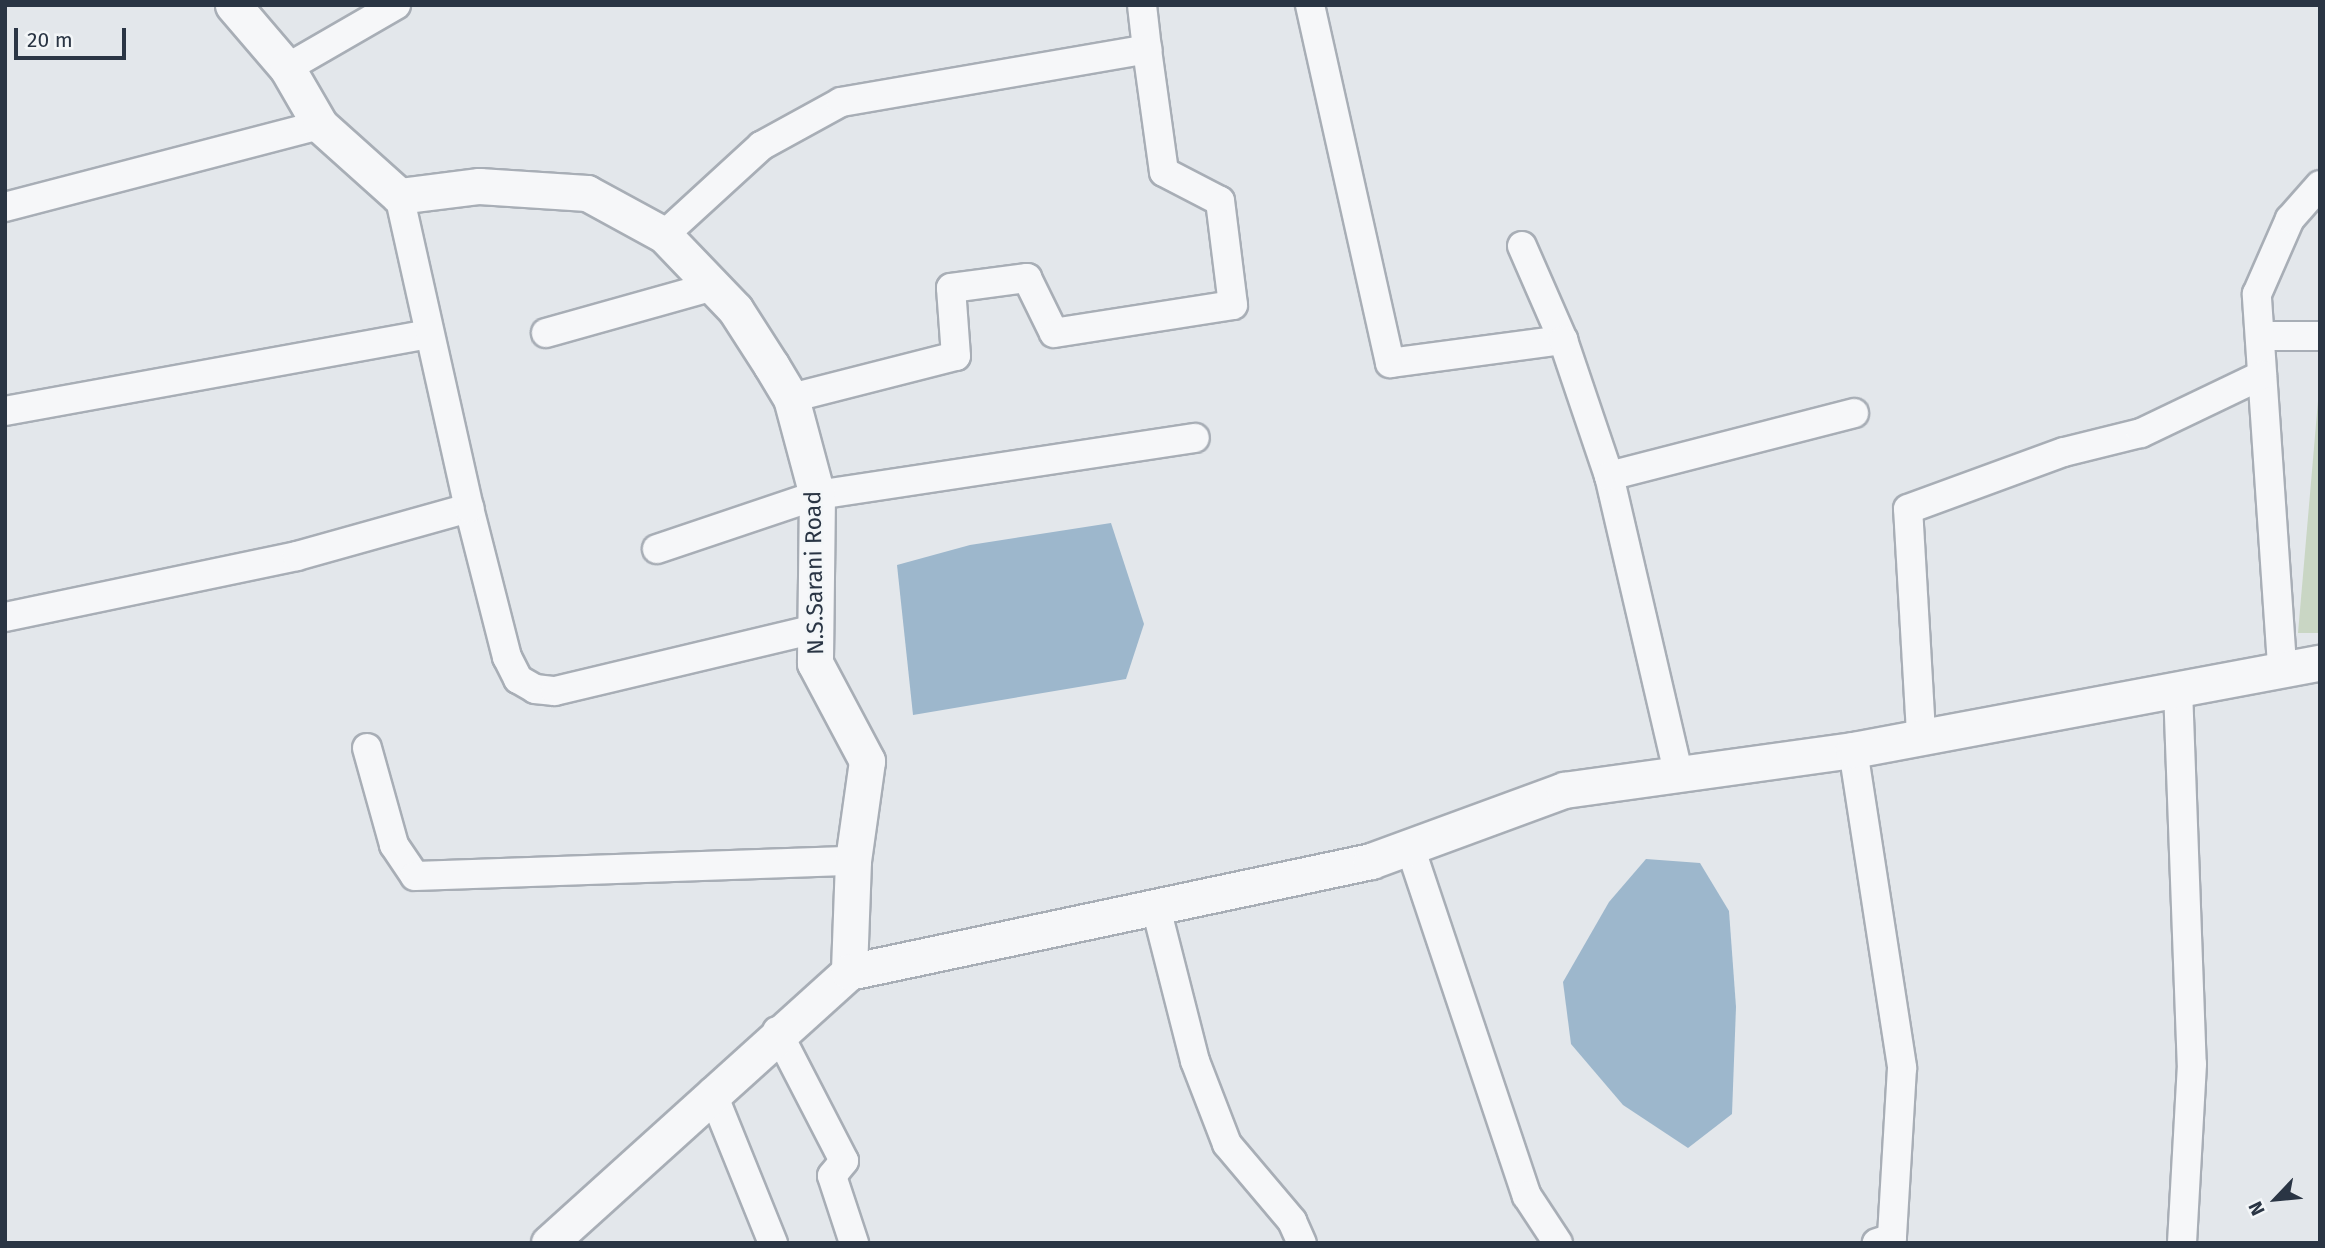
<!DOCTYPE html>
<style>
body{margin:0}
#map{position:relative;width:2325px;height:1248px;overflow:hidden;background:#e3e7eb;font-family:"Fira Sans",sans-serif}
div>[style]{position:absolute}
.green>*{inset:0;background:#c9d6c4}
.water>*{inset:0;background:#9db7cc}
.roads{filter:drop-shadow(2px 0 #a8aeb6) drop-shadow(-2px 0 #a8aeb6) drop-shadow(0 2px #a8aeb6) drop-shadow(0 -2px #a8aeb6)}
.minor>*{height:28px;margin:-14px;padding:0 14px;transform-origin:14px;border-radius:14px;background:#f6f7f9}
.tertiary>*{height:35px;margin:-17.5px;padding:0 17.5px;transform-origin:17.5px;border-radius:17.5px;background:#f6f7f9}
span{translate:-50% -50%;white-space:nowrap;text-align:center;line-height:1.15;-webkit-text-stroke:5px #f3f6f8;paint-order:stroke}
.street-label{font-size:23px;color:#2a3544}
.frame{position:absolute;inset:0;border:7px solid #2a3544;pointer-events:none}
.north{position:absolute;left:2241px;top:1164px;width:70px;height:70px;-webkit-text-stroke:5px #f3f6f8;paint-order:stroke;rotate:244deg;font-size:19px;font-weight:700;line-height:28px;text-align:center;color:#2a3544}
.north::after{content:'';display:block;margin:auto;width:24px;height:32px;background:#2a3544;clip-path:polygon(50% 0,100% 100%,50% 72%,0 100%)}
.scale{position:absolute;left:14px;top:28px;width:112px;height:32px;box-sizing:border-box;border:4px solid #2a3544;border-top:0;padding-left:9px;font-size:21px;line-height:24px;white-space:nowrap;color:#2a3544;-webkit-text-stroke:5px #f3f6f8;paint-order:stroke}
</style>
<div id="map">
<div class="green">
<i style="clip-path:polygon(2320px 378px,2320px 633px,2298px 633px)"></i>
</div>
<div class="water">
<i style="clip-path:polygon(1111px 523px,1144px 624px,1126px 679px,913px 715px,897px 565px,970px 545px)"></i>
<i style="clip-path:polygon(1646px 859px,1700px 863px,1729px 911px,1736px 1007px,1732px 1114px,1688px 1148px,1623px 1105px,1571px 1044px,1563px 982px,1609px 902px)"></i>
</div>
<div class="roads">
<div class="minor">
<i style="left:1310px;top:5px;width:367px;rotate:77.4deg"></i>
<i style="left:1390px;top:363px;width:175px;rotate:-7.6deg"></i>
<i style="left:287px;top:68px;width:126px;rotate:-30deg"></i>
<i style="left:5px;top:207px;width:325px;rotate:-14.6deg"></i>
<i style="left:664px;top:235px;width:132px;rotate:-42.5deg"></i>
<i style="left:761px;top:146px;width:91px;rotate:-28.8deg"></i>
<i style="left:841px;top:102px;width:311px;rotate:-9.8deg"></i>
<i style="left:1147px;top:49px;width:44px;rotate:-96.5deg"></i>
<i style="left:1522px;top:246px;width:103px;rotate:66.4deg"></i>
<i style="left:1563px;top:340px;width:144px;rotate:71.3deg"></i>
<i style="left:546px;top:333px;width:173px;rotate:-15.7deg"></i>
<i style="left:2260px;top:336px;width:60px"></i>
<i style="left:791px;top:398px;width:170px;rotate:-14.3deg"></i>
<i style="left:956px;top:356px;width:68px;rotate:-94.2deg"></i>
<i style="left:951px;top:288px;width:77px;rotate:-7.5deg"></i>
<i style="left:1027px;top:278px;width:61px;rotate:63.9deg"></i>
<i style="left:1054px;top:333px;width:181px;rotate:-8.9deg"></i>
<i style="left:1233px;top:305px;width:105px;rotate:-97.1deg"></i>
<i style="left:1220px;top:201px;width:63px;rotate:-152.6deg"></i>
<i style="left:1164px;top:172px;width:124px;rotate:-97.9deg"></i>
<i style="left:5px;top:411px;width:431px;rotate:-10.3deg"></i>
<i style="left:469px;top:508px;width:154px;rotate:75.7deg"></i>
<i style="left:507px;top:657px;width:25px;rotate:63deg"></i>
<i style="left:518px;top:679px;width:20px;rotate:30deg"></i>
<i style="left:535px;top:689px;width:20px;rotate:6deg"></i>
<i style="left:555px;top:691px;width:267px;rotate:-13.4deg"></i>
<i style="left:657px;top:549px;width:169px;rotate:-18.6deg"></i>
<i style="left:817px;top:495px;width:382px;rotate:-8.6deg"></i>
<i style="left:5px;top:617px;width:298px;rotate:-11.8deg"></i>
<i style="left:297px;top:556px;width:179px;rotate:-15.6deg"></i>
<i style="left:469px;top:508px;width:320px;rotate:-102.6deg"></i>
<i style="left:2282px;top:665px;width:372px;rotate:-93.9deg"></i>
<i style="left:2257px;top:294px;width:82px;rotate:-66.3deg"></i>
<i style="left:2290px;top:219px;width:45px;rotate:-48.6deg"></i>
<i style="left:2178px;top:689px;width:375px;rotate:87.9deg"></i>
<i style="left:2192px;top:1064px;width:179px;rotate:93.2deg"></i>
<i style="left:1921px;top:733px;width:224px;rotate:-93.3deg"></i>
<i style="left:1908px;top:509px;width:166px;rotate:-20.1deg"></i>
<i style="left:2064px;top:452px;width:79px;rotate:-13.9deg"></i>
<i style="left:2141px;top:433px;width:134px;rotate:-25.6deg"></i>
<i style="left:367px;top:748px;width:101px;rotate:74.4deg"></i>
<i style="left:394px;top:845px;width:37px;rotate:56deg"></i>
<i style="left:415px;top:876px;width:438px;rotate:-2deg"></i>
<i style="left:1853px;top:750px;width:322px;rotate:81.2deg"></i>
<i style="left:1902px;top:1068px;width:170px;rotate:93.4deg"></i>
<i style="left:1892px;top:1238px;width:16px;rotate:162deg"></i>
<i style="left:1678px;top:772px;width:304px;rotate:-103.1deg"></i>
<i style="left:1609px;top:476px;width:253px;rotate:-14.4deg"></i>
<i style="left:1410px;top:847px;width:368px;rotate:71.5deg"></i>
<i style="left:1527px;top:1196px;width:56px;rotate:56.6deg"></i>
<i style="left:1156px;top:908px;width:158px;rotate:75.7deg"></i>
<i style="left:1195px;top:1061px;width:89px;rotate:68.9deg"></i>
<i style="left:1227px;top:1144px;width:101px;rotate:49.8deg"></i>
<i style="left:1292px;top:1221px;width:24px;rotate:66deg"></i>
<i style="left:777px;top:1031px;width:146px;rotate:62.7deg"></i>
<i style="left:844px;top:1161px;width:19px;rotate:129deg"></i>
<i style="left:832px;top:1176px;width:71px;rotate:71.8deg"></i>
<i style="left:712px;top:1092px;width:163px;rotate:68deg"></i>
</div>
<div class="tertiary">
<i style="left:233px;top:5px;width:83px;rotate:49.4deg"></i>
<i style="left:287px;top:68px;width:66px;rotate:59.9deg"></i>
<i style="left:320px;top:125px;width:106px;rotate:41.9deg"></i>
<i style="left:399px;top:196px;width:81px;rotate:-7.1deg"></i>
<i style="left:479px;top:186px;width:108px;rotate:3.7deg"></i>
<i style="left:587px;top:193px;width:88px;rotate:28.6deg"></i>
<i style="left:664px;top:235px;width:103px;rotate:46.2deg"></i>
<i style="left:735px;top:309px;width:67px;rotate:57.3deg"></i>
<i style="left:771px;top:365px;width:39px;rotate:59deg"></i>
<i style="left:791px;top:398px;width:100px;rotate:75deg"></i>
<i style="left:817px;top:495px;width:168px;rotate:90.7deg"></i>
<i style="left:815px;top:663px;width:111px;rotate:62deg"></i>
<i style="left:867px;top:761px;width:101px;rotate:98deg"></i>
<i style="left:853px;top:861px;width:111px;rotate:92.1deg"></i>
<i style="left:549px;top:1243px;width:404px;rotate:-42.1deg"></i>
<i style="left:849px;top:972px;width:534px;rotate:-12deg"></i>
<i style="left:1371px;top:861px;width:206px;rotate:-20.2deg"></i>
<i style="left:1564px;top:790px;width:292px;rotate:-7.9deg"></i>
<i style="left:1853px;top:750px;width:475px;rotate:-10.6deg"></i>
</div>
</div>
<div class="street-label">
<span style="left:814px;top:573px;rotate:-91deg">N.S.Sarani Road</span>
</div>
<div class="frame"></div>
<div class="north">N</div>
<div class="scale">20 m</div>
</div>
